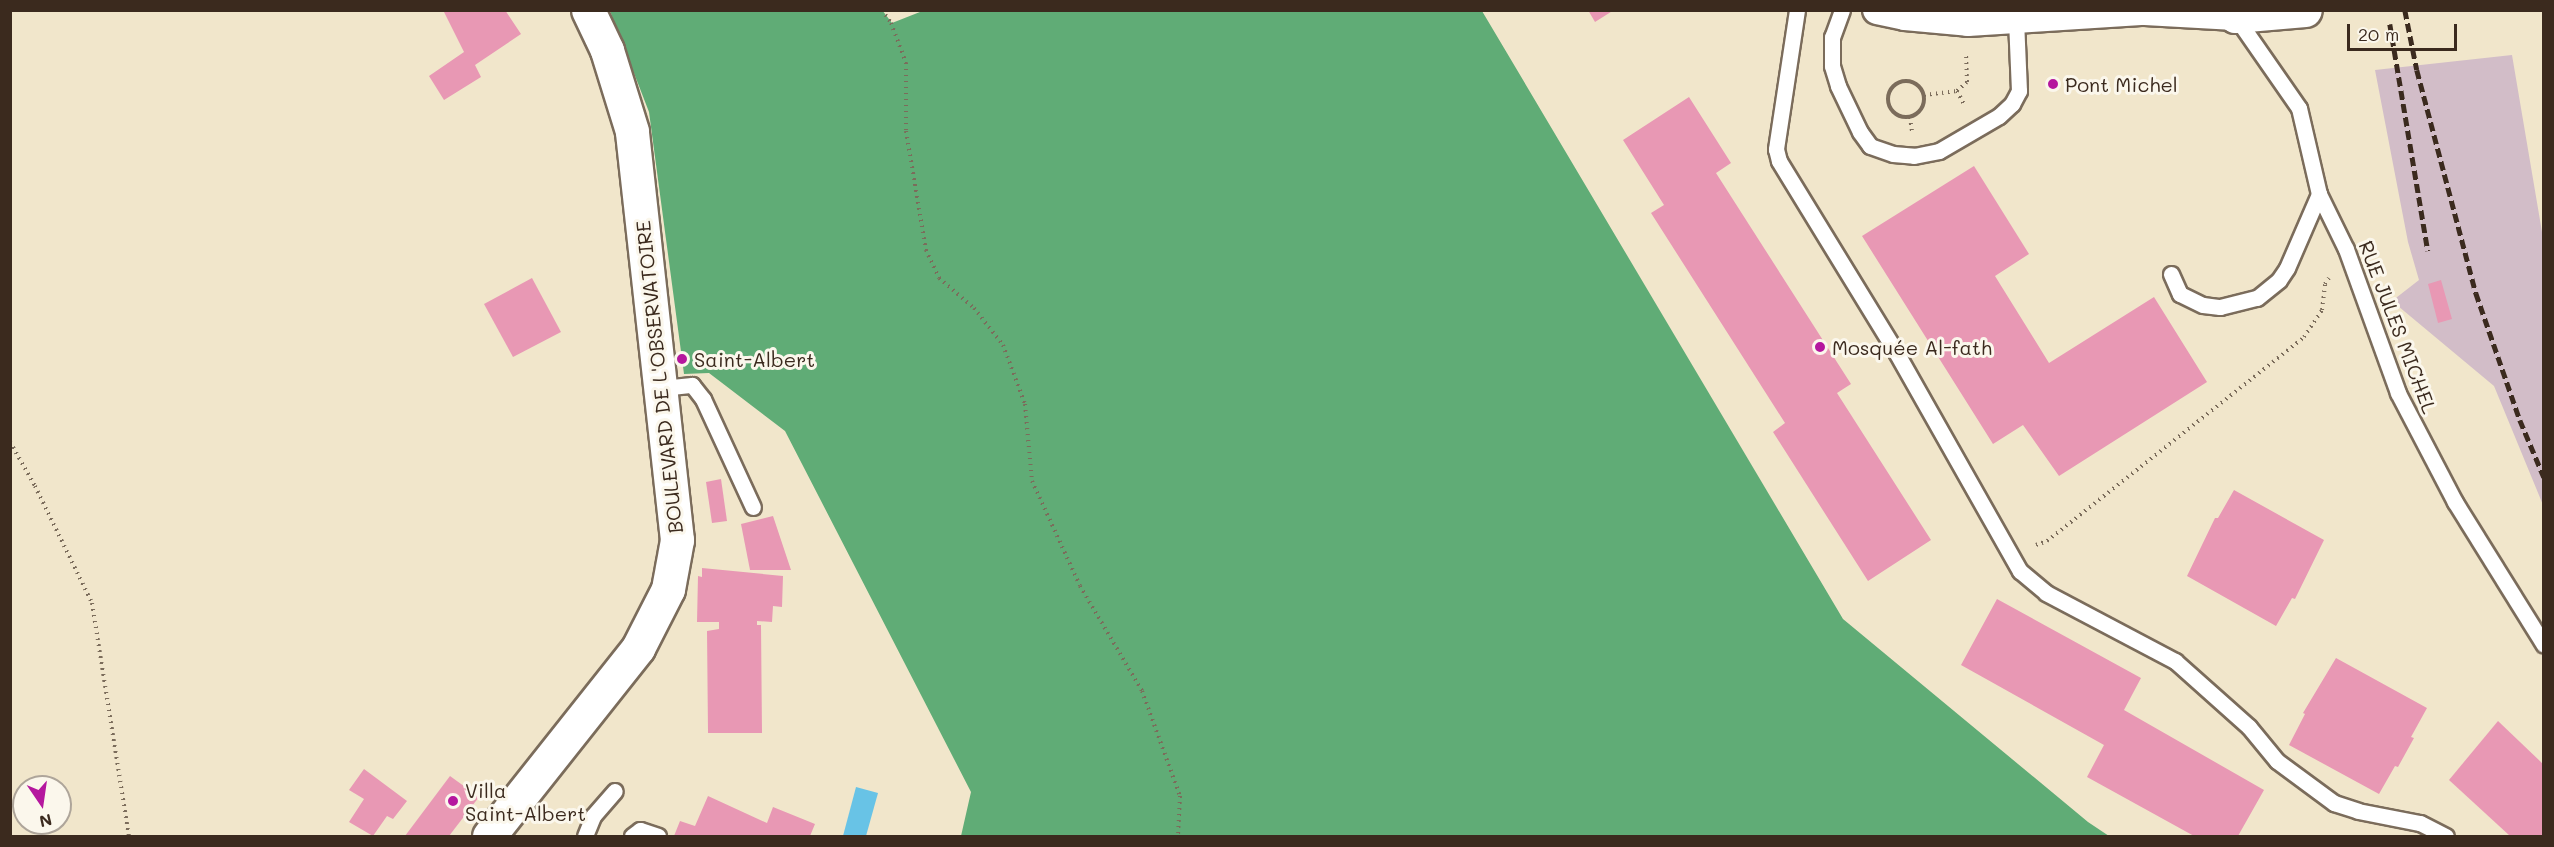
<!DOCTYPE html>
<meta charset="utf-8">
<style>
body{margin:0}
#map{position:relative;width:2554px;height:847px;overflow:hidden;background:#f1e6cb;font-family:Mali,sans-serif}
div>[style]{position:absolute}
.industrial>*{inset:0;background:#d2bdc8}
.forest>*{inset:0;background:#60ac76}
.water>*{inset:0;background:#68c3e6}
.building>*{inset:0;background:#e898b4}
.path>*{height:4px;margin-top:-2px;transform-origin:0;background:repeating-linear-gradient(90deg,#7b6c5b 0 1.5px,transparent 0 6px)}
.path>.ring{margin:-2px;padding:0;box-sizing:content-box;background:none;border:4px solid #7b6c5b;border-radius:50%}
.roads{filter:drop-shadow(2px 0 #7b6c5b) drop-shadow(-2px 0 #7b6c5b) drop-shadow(0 2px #7b6c5b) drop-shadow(0 -2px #7b6c5b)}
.lane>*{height:15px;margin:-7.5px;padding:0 7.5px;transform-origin:7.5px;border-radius:7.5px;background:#fff}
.street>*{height:28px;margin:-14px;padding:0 14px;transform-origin:14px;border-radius:14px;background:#fff}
.secondary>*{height:33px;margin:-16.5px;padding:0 16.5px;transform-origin:16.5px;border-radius:16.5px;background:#fff}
.rail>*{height:4.5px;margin-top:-2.25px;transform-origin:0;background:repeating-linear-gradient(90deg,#3b2a1e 0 9px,transparent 0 13.5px)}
.dots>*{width:16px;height:16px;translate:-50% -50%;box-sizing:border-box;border:3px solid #fbf7ec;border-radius:50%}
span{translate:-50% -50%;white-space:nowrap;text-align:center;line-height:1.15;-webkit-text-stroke:6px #fbf7ec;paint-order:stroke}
.poi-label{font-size:20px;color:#3b2a1e}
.left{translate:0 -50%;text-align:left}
.street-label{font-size:20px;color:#3b2a1e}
.frame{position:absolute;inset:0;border:12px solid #3b2a1e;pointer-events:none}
.north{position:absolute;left:12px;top:775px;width:60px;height:60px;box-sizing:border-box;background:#fbf7ec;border:2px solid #aea59a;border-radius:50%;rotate:167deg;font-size:16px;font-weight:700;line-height:24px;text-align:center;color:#3b2a1e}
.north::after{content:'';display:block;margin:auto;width:21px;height:27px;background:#b5179e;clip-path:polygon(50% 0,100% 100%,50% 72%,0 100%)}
.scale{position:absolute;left:2347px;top:24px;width:110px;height:27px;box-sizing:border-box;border:3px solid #3b2a1e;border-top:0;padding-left:8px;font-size:18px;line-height:21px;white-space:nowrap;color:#3b2a1e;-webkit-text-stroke:4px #fbf7ec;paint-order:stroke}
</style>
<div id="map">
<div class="industrial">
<i style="clip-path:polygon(2512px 55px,2543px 238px,2543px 505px,2494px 386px,2392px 301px,2419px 280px,2408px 242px,2375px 70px)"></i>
</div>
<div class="forest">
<i style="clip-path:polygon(882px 10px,892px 23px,925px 10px,1482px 11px,1843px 619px,2088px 822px,2109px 836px,961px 836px,971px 792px,785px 431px,709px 373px,684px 374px,649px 112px,610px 11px)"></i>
</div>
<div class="water">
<i style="clip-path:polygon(856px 787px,878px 793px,866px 836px,843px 836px)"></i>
</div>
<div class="building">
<i style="clip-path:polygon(443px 10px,505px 10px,521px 34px,475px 65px,481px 77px,444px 100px,429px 76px,464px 52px)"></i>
<i style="clip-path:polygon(1588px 10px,1614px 10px,1595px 22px)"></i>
<i style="clip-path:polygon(1689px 97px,1731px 163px,1716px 173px,1851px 384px,1837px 393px,1931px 540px,1868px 581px,1773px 432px,1785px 423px,1651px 213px,1664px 205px,1623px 140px)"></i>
<i style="clip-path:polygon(1974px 166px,2029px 254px,1995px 276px,2049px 363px,2154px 297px,2207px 382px,2059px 476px,2023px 425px,1993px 444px,1862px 236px)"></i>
<i style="clip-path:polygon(532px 278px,561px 332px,513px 357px,484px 304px)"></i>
<i style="clip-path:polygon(2441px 280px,2452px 319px,2438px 323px,2428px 284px)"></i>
<i style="clip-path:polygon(721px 479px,727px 521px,712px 523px,706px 482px)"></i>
<i style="clip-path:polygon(2234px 490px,2324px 540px,2295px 599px,2292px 598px,2276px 626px,2187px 576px,2215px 518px,2218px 518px)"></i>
<i style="clip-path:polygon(773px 516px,791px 570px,750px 570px,741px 524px)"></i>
<i style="clip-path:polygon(702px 568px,783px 576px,782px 607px,773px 606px,772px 622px,757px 621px,757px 625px,761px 625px,762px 733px,708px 733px,707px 631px,719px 629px,719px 622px,697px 622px,698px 576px,702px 577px)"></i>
<i style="clip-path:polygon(1997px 599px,2141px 678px,2124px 710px,2264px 790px,2238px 836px,2194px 836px,2087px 777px,2104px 745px,1961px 665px)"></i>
<i style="clip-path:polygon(2336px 658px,2427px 708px,2411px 737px,2414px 738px,2398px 767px,2395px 766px,2379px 794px,2289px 745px,2305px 714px,2303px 713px)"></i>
<i style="clip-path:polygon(2498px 721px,2544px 765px,2544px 836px,2510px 836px,2449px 780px)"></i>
<i style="clip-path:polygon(364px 769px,407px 801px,393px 819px,387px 816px,373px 836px,349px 822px,364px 799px,349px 790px)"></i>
<i style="clip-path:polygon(450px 776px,479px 797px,449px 836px,405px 836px)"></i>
<i style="clip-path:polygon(708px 796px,767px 823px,773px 807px,815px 824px,810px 836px,674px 836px,680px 821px,695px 826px)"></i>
</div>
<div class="path">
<i style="left:882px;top:10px;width:16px;rotate:55deg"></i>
<i style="left:891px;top:23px;width:43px;rotate:69.4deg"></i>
<i style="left:906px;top:63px;width:68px;rotate:90deg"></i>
<i style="left:906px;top:131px;width:121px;rotate:80.5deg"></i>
<i style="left:926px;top:250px;width:31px;rotate:65deg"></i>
<i style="left:939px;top:278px;width:46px;rotate:40.6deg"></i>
<i style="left:974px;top:308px;width:47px;rotate:51.9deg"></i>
<i style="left:1003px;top:345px;width:63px;rotate:69.6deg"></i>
<i style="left:1025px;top:404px;width:77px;rotate:84.8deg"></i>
<i style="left:1032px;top:481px;width:115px;rotate:65.4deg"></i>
<i style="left:1080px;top:586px;width:122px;rotate:59.4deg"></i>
<i style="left:1142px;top:691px;width:112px;rotate:70.1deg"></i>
<i style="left:1180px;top:796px;width:40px;rotate:92.9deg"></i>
<i class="ring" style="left:1888px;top:81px;width:32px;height:32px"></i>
<i style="left:1957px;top:91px;width:13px;rotate:-42deg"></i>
<i style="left:1967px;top:82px;width:28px;rotate:-92deg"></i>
<i style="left:1924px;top:95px;width:33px;rotate:-7deg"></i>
<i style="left:1957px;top:91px;width:17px;rotate:62deg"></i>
<i style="left:1910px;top:117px;width:14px;rotate:82deg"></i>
<i style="left:10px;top:442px;width:51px;rotate:60.4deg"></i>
<i style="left:35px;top:486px;width:130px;rotate:64deg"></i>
<i style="left:92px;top:603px;width:236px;rotate:81deg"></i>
<i style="left:2036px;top:545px;width:12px;rotate:-20deg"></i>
<i style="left:2047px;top:541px;width:328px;rotate:-38.4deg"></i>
<i style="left:2304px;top:337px;width:32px;rotate:-56deg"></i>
<i style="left:2322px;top:310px;width:26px;rotate:-83deg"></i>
<i style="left:2325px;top:284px;width:7px;rotate:-56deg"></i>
</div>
<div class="roads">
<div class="lane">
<i style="left:1797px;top:10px;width:141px;rotate:98.6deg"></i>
<i style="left:1776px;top:149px;width:12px;rotate:76deg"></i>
<i style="left:1779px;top:161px;width:224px;rotate:58.5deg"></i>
<i style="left:1896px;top:352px;width:252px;rotate:60.5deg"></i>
<i style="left:2020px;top:571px;width:34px;rotate:40deg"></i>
<i style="left:2046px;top:593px;width:146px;rotate:27.8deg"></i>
<i style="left:2175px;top:661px;width:99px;rotate:41.7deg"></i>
<i style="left:2249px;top:727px;width:44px;rotate:50.5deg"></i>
<i style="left:2277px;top:761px;width:71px;rotate:36.4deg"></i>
<i style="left:2334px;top:803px;width:25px;rotate:18deg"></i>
<i style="left:2358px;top:811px;width:63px;rotate:11deg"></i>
<i style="left:2420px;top:823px;width:29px;rotate:27deg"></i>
<i style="left:1842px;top:10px;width:29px;rotate:110deg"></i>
<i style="left:1832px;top:37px;width:29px;rotate:90deg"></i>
<i style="left:1832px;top:66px;width:21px;rotate:73deg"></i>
<i style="left:1838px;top:86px;width:51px;rotate:64.4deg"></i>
<i style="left:1860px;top:132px;width:17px;rotate:54deg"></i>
<i style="left:1870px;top:146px;width:24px;rotate:19deg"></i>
<i style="left:1893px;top:154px;width:21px;rotate:5deg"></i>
<i style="left:1914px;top:156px;width:25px;rotate:-11deg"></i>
<i style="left:1939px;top:151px;width:69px;rotate:-30.3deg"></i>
<i style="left:1999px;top:116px;width:18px;rotate:-43deg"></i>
<i style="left:2012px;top:104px;width:15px;rotate:-62deg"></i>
<i style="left:2019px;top:91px;width:71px;rotate:-92.4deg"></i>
<i style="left:2235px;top:16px;width:112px;rotate:55.2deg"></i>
<i style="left:2299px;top:108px;width:88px;rotate:76.9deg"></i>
<i style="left:2319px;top:194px;width:61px;rotate:63.9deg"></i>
<i style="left:2346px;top:249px;width:153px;rotate:70.1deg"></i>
<i style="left:2398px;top:393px;width:123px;rotate:62.4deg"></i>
<i style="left:2455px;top:502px;width:168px;rotate:58.1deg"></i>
<i style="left:2171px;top:274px;width:22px;rotate:66deg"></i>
<i style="left:2180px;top:294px;width:25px;rotate:26deg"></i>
<i style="left:2203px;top:305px;width:17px;rotate:7deg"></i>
<i style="left:2220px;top:307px;width:38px;rotate:-14deg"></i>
<i style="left:2257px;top:298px;width:28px;rotate:-39deg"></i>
<i style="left:2279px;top:280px;width:14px;rotate:-56deg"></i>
<i style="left:2287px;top:268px;width:81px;rotate:-66.6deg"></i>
<i style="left:662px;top:388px;width:30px;rotate:-6deg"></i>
<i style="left:692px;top:385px;width:18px;rotate:52deg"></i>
<i style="left:703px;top:399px;width:119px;rotate:65.2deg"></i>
<i style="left:585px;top:836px;width:22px;rotate:-68deg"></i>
<i style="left:593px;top:816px;width:33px;rotate:-49deg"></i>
<i style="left:632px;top:836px;width:10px;rotate:-37deg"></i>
<i style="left:640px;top:830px;width:19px;rotate:18deg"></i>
</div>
<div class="street">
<i style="left:1877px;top:10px;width:29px;rotate:12deg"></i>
<i style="left:1905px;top:16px;width:63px;rotate:5.4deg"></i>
<i style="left:1968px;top:22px;width:177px;rotate:-3.6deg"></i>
<i style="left:2145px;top:11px;width:90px;rotate:3.2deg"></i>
</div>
<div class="secondary">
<i style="left:2233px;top:10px;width:6px;rotate:72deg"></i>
<i style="left:2235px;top:16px;width:70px;rotate:-4.9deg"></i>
<i style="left:489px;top:836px;width:240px;rotate:-51.6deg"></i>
<i style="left:638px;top:648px;width:66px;rotate:-63deg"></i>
<i style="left:668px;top:589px;width:50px;rotate:-79.6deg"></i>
<i style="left:677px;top:540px;width:411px;rotate:-96.3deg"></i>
<i style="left:632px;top:131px;width:85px;rotate:-107.2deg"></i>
<i style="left:607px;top:50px;width:44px;rotate:-115.4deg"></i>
</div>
</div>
<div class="rail">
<i style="left:2405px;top:10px;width:61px;rotate:78.7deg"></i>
<i style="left:2417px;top:70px;width:231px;rotate:75.2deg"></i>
<i style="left:2476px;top:293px;width:134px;rotate:70.9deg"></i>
<i style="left:2520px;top:420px;width:62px;rotate:67.2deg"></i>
<i style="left:2390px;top:24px;width:230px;rotate:80.5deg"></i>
</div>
<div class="dots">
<i style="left:2053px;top:84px;background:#b5179e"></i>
<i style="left:1820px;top:347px;background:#b5179e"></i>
<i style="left:682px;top:359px;background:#b5179e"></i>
<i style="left:453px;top:801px;background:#b5179e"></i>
</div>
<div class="poi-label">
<span class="left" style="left:2065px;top:84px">Pont Michel</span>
<span class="left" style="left:1832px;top:347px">Mosquée Al-fath</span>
<span class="left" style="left:694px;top:359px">Saint-Albert</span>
<span class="left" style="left:465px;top:802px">Villa<br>Saint-Albert</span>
</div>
<div class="street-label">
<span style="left:2398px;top:327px;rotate:69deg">RUE JULES MICHEL</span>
<span style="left:659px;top:377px;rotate:-96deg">BOULEVARD DE L'OBSERVATOIRE</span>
</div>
<div class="frame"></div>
<div class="north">N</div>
<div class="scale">20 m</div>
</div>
